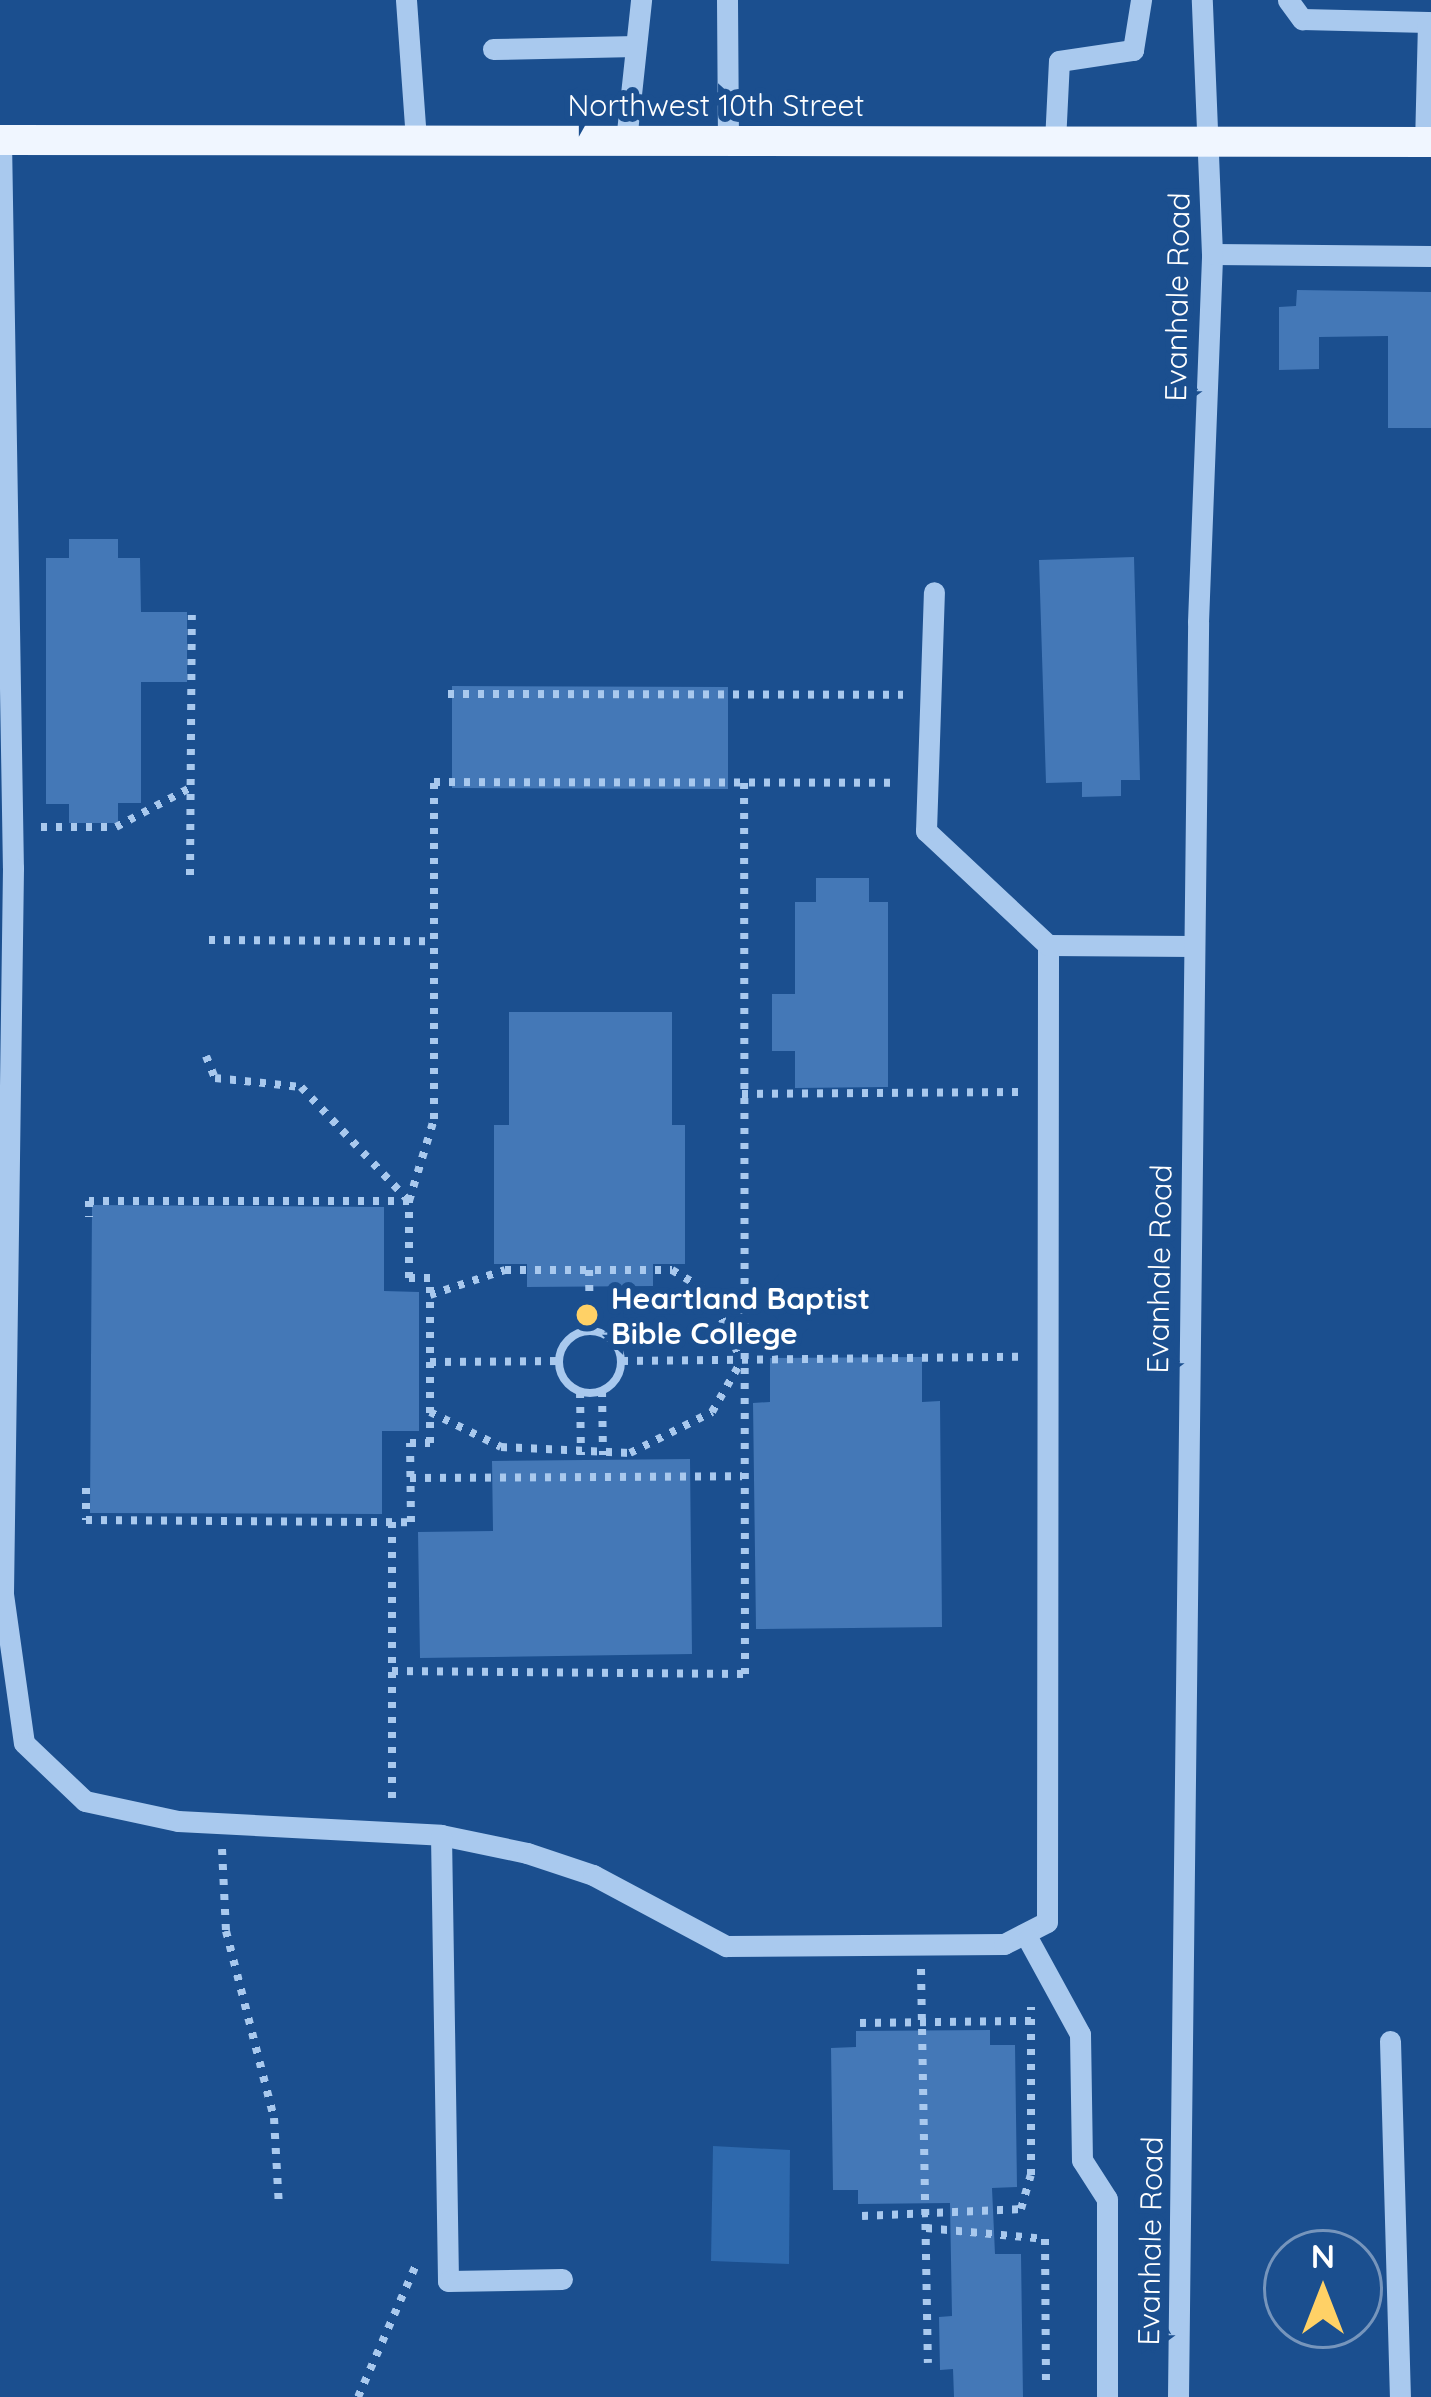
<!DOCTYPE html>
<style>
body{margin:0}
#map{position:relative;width:1431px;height:2397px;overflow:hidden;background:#1b4f8f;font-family:Quicksand,sans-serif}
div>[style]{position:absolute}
.green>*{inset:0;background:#2e69ad}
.building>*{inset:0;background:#4478b7}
.path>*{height:8px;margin-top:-4px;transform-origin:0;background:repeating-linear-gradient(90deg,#a9c9ee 0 6px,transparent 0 15px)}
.path>.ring{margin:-4px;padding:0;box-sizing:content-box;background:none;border:8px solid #a9c9ee;border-radius:50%}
.minor>*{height:21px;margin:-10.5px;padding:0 10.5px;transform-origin:10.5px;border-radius:10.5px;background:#a9c9ee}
.major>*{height:30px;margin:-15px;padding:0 15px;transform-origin:15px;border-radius:15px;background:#f0f6ff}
.dots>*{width:33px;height:33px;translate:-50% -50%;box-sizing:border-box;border:6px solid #1b4f8f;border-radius:50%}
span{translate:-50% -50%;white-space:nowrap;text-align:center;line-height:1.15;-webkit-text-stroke:12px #1b4f8f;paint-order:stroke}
.street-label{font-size:30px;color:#fff}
.poi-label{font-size:30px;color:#fff;font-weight:700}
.left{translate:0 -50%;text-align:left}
.north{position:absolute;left:1263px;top:2229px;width:120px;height:120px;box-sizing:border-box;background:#1b4f8f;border:3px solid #7695bc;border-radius:50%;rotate:0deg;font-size:33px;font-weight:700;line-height:48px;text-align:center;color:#fff}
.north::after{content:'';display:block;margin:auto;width:42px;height:54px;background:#ffd166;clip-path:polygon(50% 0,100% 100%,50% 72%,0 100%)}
</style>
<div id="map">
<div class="green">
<i style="clip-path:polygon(713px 2146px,790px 2150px,789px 2264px,711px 2261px)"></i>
</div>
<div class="building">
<i style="clip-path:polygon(1297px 290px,1431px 292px,1431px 428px,1388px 428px,1388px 336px,1319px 337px,1319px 369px,1279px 370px,1279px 307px,1296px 306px)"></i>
<i style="clip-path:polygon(69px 539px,118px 539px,118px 558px,140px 558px,141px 612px,187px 612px,187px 682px,141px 682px,141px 803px,118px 803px,118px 823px,69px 823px,69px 804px,46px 804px,46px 558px,69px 558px)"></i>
<i style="clip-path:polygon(1134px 557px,1140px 780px,1121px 780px,1121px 796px,1082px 797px,1082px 782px,1046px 783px,1039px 560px)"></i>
<i style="clip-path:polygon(452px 686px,728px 687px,728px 789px,452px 788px)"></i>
<i style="clip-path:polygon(816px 878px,869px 878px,869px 902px,888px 902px,888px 1087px,795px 1088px,795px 1051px,772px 1051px,772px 994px,795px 994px,795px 902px,816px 902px)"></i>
<i style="clip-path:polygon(509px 1012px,672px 1012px,672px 1125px,685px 1125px,685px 1264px,653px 1264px,653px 1286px,527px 1287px,527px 1264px,494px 1264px,494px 1125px,509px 1125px)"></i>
<i style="clip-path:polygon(92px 1205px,384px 1207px,384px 1291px,419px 1292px,419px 1431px,382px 1431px,382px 1514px,90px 1513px)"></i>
<i style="clip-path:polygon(922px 1357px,922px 1402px,940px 1401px,942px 1627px,756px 1629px,753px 1403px,770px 1402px,770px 1358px)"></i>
<i style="clip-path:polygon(690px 1459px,692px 1654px,420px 1658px,418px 1532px,493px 1531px,492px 1461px)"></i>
<i style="clip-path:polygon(990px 2030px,990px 2045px,1015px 2045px,1017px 2187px,992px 2188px,995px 2254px,1021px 2254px,1023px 2397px,954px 2397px,953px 2369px,940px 2370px,939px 2317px,952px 2316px,950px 2203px,858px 2204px,858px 2190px,833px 2190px,831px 2048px,856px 2047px,856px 2031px)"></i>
</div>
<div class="path">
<i style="left:448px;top:694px;width:455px;rotate:0.1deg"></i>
<i style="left:41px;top:827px;width:75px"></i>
<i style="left:116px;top:827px;width:84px;rotate:-27.8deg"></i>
<i style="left:190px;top:875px;width:260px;rotate:-89.6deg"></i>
<i style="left:209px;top:940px;width:224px;rotate:0.3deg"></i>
<i style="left:206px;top:1056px;width:24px;rotate:68deg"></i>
<i style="left:215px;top:1078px;width:86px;rotate:6deg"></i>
<i style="left:301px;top:1087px;width:156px;rotate:46.6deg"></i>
<i style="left:742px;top:1094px;width:281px;rotate:-0.4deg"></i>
<i style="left:409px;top:1201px;width:86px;rotate:-73deg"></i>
<i style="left:434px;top:1119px;width:337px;rotate:-90deg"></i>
<i style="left:434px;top:782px;width:464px;rotate:0.1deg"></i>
<i style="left:589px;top:1270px;width:61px;rotate:89.1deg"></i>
<i style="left:430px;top:1295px;width:79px;rotate:-18.4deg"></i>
<i style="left:505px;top:1270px;width:167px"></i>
<i style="left:672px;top:1270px;width:43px;rotate:30.7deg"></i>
<i style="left:709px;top:1292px;width:68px;rotate:64.6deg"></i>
<i class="ring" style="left:559px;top:1331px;width:54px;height:54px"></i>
<i style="left:622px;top:1361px;width:400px;rotate:-0.6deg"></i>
<i style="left:430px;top:1362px;width:129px;rotate:-0.4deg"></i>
<i style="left:602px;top:1391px;width:64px;rotate:89.1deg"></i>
<i style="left:580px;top:1392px;width:63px;rotate:89.1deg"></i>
<i style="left:430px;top:1412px;width:79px;rotate:26.2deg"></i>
<i style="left:501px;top:1447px;width:129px;rotate:2.7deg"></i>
<i style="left:630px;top:1453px;width:92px;rotate:-26.6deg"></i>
<i style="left:712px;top:1412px;width:52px;rotate:-60deg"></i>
<i style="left:410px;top:1478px;width:332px;rotate:-0.3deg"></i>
<i style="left:86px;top:1488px;width:32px;rotate:90deg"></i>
<i style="left:86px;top:1520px;width:325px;rotate:0.4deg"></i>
<i style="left:411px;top:1522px;width:79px;rotate:-90.7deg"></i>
<i style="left:410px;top:1443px;width:20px"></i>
<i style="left:430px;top:1443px;width:165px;rotate:-90deg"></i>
<i style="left:430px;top:1278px;width:21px;rotate:180deg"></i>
<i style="left:409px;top:1278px;width:77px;rotate:-90deg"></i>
<i style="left:409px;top:1201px;width:320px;rotate:180deg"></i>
<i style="left:89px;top:1201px;width:16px;rotate:90deg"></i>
<i style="left:392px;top:1522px;width:280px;rotate:90deg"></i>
<i style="left:392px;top:1671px;width:353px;rotate:0.5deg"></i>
<i style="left:745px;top:1674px;width:892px;rotate:-90.06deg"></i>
<i style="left:222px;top:1849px;width:82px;rotate:87.2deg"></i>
<i style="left:226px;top:1931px;width:193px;rotate:75.6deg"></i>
<i style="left:274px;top:2118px;width:89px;rotate:86.8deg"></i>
<i style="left:921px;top:1969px;width:394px;rotate:89deg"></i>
<i style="left:860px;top:2023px;width:171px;rotate:-0.7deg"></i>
<i style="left:862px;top:2216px;width:159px;rotate:-2.5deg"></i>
<i style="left:1021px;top:2209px;width:35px;rotate:-74deg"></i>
<i style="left:1031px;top:2175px;width:168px;rotate:-90deg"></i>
<i style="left:926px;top:2228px;width:120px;rotate:5.3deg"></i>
<i style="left:1045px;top:2239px;width:143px;rotate:89.6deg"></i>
<i style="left:358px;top:2397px;width:144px;rotate:-66.3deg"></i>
</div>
<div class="minor">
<i style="left:406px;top:0;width:141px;rotate:85.9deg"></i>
<i style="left:727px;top:0;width:141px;rotate:89.6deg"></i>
<i style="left:1288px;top:0;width:24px;rotate:54deg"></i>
<i style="left:1302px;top:19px;width:126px;rotate:1.4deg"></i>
<i style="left:1428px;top:22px;width:120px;rotate:91.4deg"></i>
<i style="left:493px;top:49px;width:143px;rotate:-1.2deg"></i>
<i style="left:1px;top:140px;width:728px;rotate:89.06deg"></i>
<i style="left:13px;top:868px;width:726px;rotate:90.79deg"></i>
<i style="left:3px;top:1594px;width:150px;rotate:82deg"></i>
<i style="left:24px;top:1743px;width:84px;rotate:43.6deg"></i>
<i style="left:85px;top:1801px;width:95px;rotate:12.1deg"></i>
<i style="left:178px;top:1821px;width:263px;rotate:3deg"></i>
<i style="left:441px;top:1835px;width:88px;rotate:11.8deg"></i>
<i style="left:527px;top:1853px;width:70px;rotate:18.4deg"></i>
<i style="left:593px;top:1875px;width:151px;rotate:28.1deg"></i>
<i style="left:726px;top:1946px;width:278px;rotate:-0.4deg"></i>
<i style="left:1004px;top:1944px;width:48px;rotate:-27.1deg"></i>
<i style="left:1047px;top:1922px;width:977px;rotate:-89.94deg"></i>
<i style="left:1048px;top:945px;width:167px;rotate:-136.9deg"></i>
<i style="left:926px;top:831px;width:239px;rotate:-88.1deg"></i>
<i style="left:626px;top:141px;width:142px;rotate:-83.9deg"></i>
<i style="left:1055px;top:142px;width:81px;rotate:-87.2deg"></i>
<i style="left:1059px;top:61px;width:75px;rotate:-8.5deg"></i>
<i style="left:1133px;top:50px;width:51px;rotate:-80.9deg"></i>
<i style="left:1212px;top:254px;width:219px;rotate:0.5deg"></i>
<i style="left:1048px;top:945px;width:145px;rotate:0.4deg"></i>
<i style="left:441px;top:1835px;width:446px;rotate:89.1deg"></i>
<i style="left:448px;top:2281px;width:114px;rotate:-1deg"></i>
<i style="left:1028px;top:1939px;width:108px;rotate:61.3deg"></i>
<i style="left:1080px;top:2034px;width:126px;rotate:89.1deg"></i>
<i style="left:1082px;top:2160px;width:46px;rotate:57.3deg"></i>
<i style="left:1107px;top:2199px;width:198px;rotate:90deg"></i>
<i style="left:1390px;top:2041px;width:356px;rotate:88.4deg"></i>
<i style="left:1178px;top:2397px;width:1775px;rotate:-89.35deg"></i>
<i style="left:1198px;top:622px;width:368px;rotate:-87.8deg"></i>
<i style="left:1212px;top:254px;width:254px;rotate:-92.3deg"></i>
</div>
<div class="major">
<i style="left:0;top:140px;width:1431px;rotate:0.08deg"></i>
</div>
<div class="dots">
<i style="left:587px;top:1315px;background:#ffd166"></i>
</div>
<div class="street-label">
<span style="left:716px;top:105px">Northwest 10th Street</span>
<span style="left:1177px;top:297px;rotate:-89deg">Evanhale Road</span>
<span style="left:1159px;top:1269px;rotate:-89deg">Evanhale Road</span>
<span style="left:1150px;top:2241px;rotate:-89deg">Evanhale Road</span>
</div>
<div class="poi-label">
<span class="left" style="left:611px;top:1315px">Heartland Baptist<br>Bible College</span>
</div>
<div class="north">N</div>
</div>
